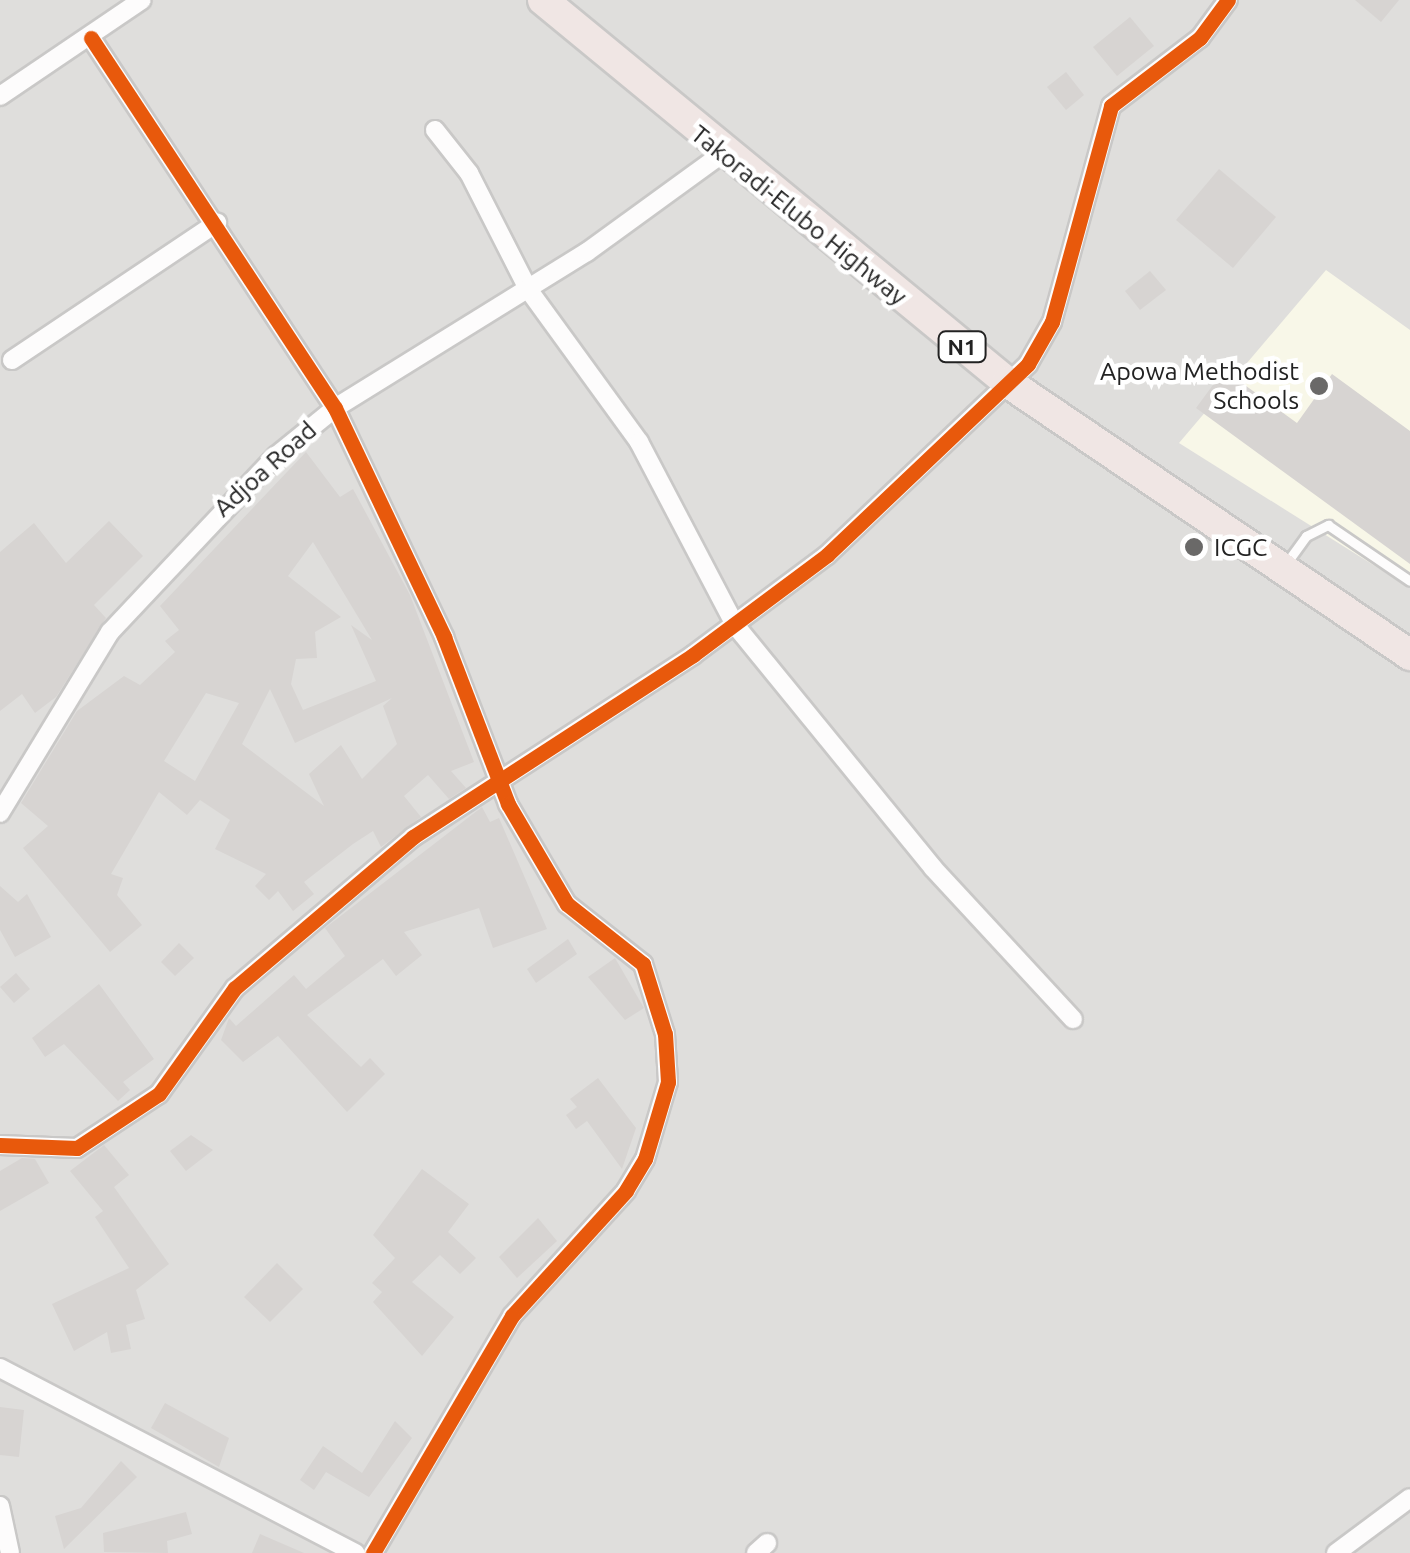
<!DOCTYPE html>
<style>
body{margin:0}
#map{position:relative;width:1410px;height:1553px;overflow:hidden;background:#f0eeeb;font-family:Ubuntu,sans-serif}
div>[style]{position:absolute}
.residential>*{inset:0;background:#dfdedc}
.education>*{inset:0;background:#f8f7e8}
.building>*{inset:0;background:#d7d4d2}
.roads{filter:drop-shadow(2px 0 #c9c8c7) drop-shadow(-2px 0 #c9c8c7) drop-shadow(0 2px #c9c8c7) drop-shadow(0 -2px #c9c8c7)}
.service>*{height:9px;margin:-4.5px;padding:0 4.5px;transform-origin:4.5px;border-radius:4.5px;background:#fdfcfc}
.minor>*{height:18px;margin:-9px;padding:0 9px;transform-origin:9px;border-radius:9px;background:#fdfcfc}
.trunk>*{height:30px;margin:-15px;padding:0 15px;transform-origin:15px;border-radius:15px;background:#f0e6e4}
.cycleway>*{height:15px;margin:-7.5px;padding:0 7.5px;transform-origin:7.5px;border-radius:7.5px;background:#e8590c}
.dots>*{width:28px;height:28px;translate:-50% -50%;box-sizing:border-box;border:5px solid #fff;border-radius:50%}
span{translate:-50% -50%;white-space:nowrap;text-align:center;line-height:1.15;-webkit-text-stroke:9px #fff;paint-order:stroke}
.shield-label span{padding:2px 8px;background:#fff;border:2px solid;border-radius:8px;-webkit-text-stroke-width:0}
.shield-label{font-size:22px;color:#222;font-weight:700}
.street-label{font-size:25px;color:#222}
.poi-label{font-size:25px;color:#222}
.right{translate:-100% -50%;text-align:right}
.left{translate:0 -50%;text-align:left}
</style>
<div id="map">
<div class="residential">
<i style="clip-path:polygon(0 0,1410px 0,1410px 1553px,0 1553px)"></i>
</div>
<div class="education">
<i style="clip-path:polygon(1326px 270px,1410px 330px,1410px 588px,1179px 443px)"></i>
</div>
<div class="building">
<i style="clip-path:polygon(1355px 0,1399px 0,1381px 22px)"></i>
<i style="clip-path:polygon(1130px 17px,1154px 46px,1117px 76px,1093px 47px)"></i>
<i style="clip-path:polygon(1066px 72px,1084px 95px,1066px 110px,1047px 87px)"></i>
<i style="clip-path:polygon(1219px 169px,1276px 217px,1233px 268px,1176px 220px)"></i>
<i style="clip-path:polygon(1150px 271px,1166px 290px,1140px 310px,1125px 291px)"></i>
<i style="clip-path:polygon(1224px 370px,1297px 423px,1332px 374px,1410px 431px,1410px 564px,1196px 408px)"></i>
<i style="clip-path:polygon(evenodd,306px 452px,340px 497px,353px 489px,410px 595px,474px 762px,451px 771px,466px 788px,449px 799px,428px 775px,404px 796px,421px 817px,381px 847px,373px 831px,353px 844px,304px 882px,314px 894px,293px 911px,278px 891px,269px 900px,255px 886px,266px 874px,215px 849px,230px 820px,200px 800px,187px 815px,159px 792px,111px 874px,123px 878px,117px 895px,142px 925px,110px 952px,23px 848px,48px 826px,21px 803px,77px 711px,124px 676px,140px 685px,175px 652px,165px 641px,179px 630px,160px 606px,306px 452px,313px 542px,372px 640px,351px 625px,376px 681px,303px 710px,291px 684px,296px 659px,317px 658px,315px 632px,341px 617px,288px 576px,313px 542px,306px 452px,270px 689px,295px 743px,392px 698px,383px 706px,397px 744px,362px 779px,341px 745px,309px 774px,324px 806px,242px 744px,270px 689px,306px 452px,206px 693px,239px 703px,195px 781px,164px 761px,206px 693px)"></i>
<i style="clip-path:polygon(109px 521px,143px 556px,94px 605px,106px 618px,56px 697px,35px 713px,22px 694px,0 711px,0 552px,34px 523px,66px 563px)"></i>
<i style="clip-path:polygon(482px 807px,490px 822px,499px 818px,547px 929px,493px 948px,479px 908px,404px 932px,422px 955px,396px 976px,383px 959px,307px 1015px,361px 1067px,370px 1058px,385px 1074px,347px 1112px,278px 1036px,243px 1062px,221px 1040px,229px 1018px,236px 1026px,294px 975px,306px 989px,345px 956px,325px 928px)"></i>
<i style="clip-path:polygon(0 886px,18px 902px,27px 894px,51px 937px,15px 957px,0 930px)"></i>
<i style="clip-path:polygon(568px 939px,577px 954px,536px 983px,527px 969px)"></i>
<i style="clip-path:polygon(179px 943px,194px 958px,175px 976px,161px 962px)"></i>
<i style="clip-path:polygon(615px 958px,644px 1008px,625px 1020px,588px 977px)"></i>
<i style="clip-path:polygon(16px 973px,30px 989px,14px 1003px,0 987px)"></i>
<i style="clip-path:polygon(99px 984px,154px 1059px,123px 1082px,130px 1090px,118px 1101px,64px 1044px,45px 1057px,32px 1038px)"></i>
<i style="clip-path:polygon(598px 1078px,636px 1128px,622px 1169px,587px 1121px,576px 1129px,566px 1115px,577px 1107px,570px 1099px)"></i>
<i style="clip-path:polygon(191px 1135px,213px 1150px,186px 1171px,170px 1151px)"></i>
<i style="clip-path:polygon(104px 1145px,129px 1175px,114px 1187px,169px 1264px,136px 1290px,145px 1319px,126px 1325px,131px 1349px,111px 1353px,107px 1332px,74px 1351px,52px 1304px,129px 1268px,95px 1217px,103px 1211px,70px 1171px)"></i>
<i style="clip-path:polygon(22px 1158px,35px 1159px,49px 1183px,0 1211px,0 1171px)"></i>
<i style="clip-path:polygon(422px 1169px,469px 1204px,448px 1232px,476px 1258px,460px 1274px,440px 1255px,412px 1282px,454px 1317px,422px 1356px,373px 1302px,382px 1292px,372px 1283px,395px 1258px,373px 1235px)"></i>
<i style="clip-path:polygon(538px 1218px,557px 1241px,517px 1278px,499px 1257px)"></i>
<i style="clip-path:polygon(277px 1263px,303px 1289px,270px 1322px,244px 1297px)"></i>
<i style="clip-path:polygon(165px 1403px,229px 1438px,219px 1467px,151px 1428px)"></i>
<i style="clip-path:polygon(0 1407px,24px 1410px,19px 1457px,0 1455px)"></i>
<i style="clip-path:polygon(395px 1421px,412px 1438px,369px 1497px,326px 1472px,314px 1490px,300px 1480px,323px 1446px,362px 1473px)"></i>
<i style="clip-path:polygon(121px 1461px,137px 1477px,64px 1549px,55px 1516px,81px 1508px)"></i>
<i style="clip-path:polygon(186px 1512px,192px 1534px,167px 1541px,168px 1553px,104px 1552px,103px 1533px)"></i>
<i style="clip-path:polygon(260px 1534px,304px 1553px,252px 1553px)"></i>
</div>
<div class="roads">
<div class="service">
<i style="left:1285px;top:565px;width:36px;rotate:-54deg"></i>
<i style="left:1306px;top:536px;width:25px;rotate:-27deg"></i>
<i style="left:1328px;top:525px;width:99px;rotate:34.3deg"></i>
</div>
<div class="minor">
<i style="left:91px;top:38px;width:443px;rotate:56.6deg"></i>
<i style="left:335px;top:408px;width:254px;rotate:64.5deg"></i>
<i style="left:444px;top:637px;width:179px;rotate:69deg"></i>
<i style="left:508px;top:804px;width:116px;rotate:59.5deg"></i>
<i style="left:567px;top:904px;width:97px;rotate:38.3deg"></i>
<i style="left:643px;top:964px;width:73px;rotate:72.6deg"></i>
<i style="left:665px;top:1034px;width:48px;rotate:86.4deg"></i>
<i style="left:668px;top:1082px;width:80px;rotate:106.6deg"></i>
<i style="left:645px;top:1159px;width:37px;rotate:121deg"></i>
<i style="left:626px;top:1191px;width:169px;rotate:132.4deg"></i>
<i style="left:512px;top:1316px;width:275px;rotate:120.4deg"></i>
<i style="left:0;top:96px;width:171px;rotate:-34.1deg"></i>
<i style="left:435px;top:130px;width:55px;rotate:51.7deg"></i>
<i style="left:469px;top:173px;width:130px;rotate:63deg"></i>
<i style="left:528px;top:289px;width:189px;rotate:54deg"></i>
<i style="left:639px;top:442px;width:207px;rotate:62.3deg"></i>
<i style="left:735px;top:625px;width:313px;rotate:50.8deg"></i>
<i style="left:933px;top:868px;width:206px;rotate:47.2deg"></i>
<i style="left:12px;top:360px;width:247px;rotate:-33.8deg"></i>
<i style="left:0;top:813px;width:212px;rotate:-58.7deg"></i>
<i style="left:110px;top:632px;width:242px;rotate:-46.7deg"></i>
<i style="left:276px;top:456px;width:76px;rotate:-39.1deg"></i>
<i style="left:335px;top:408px;width:296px;rotate:-31.8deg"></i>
<i style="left:587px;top:252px;width:167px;rotate:-36deg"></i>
<i style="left:0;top:1145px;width:77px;rotate:2.2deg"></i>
<i style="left:77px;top:1148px;width:98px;rotate:-33.4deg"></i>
<i style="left:159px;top:1094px;width:130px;rotate:-54.4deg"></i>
<i style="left:235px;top:988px;width:233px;rotate:-40.3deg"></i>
<i style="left:413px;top:837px;width:334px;rotate:-33deg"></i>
<i style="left:693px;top:655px;width:167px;rotate:-36.7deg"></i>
<i style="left:827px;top:555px;width:277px;rotate:-43.5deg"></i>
<i style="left:1028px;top:364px;width:48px;rotate:-60.3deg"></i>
<i style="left:1052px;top:322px;width:224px;rotate:-74.7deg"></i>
<i style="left:1111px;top:106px;width:112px;rotate:-37.4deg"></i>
<i style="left:1200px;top:38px;width:47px;rotate:-53.6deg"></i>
<i style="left:0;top:1368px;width:401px;rotate:27.5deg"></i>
<i style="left:0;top:1506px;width:48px;rotate:78deg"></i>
<i style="left:756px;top:1553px;width:15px;rotate:-42deg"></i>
<i style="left:1336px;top:1553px;width:92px;rotate:-36.6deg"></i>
</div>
<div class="trunk">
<i style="left:543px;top:0;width:601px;rotate:39.46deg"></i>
<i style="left:1007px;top:382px;width:487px;rotate:34.1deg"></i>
</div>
</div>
<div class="cycleway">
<i style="left:91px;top:38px;width:443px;rotate:56.6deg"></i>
<i style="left:335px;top:408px;width:254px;rotate:64.5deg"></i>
<i style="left:444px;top:637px;width:179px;rotate:69deg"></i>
<i style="left:508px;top:804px;width:116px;rotate:59.5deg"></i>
<i style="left:567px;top:904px;width:97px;rotate:38.3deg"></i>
<i style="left:643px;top:964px;width:73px;rotate:72.6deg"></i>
<i style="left:665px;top:1034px;width:48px;rotate:86.4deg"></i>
<i style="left:668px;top:1082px;width:80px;rotate:106.6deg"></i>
<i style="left:645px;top:1159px;width:37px;rotate:121deg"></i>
<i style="left:626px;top:1191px;width:169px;rotate:132.4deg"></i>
<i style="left:512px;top:1316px;width:275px;rotate:120.4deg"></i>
<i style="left:0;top:1145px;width:77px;rotate:2.2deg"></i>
<i style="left:77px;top:1148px;width:98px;rotate:-33.4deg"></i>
<i style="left:159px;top:1094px;width:130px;rotate:-54.4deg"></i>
<i style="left:235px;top:988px;width:233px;rotate:-40.3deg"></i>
<i style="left:413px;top:837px;width:334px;rotate:-33deg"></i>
<i style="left:693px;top:655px;width:167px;rotate:-36.7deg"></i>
<i style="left:827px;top:555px;width:277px;rotate:-43.5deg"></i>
<i style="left:1028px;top:364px;width:48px;rotate:-60.3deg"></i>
<i style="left:1052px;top:322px;width:224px;rotate:-74.7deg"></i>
<i style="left:1111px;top:106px;width:112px;rotate:-37.4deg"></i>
<i style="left:1200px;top:38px;width:47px;rotate:-53.6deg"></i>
</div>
<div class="dots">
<i style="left:1319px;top:386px;background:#6a6968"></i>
<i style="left:1194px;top:547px;background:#6a6968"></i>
</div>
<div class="shield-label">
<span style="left:962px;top:347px">N1</span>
</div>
<div class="street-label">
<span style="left:799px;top:215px;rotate:39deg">Takoradi-Elubo Highway</span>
<span style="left:265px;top:469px;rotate:-42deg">Adjoa Road</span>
</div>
<div class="poi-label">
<span class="right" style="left:1299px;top:386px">Apowa Methodist<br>Schools</span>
<span class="left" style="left:1214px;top:547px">ICGC</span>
</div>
</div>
